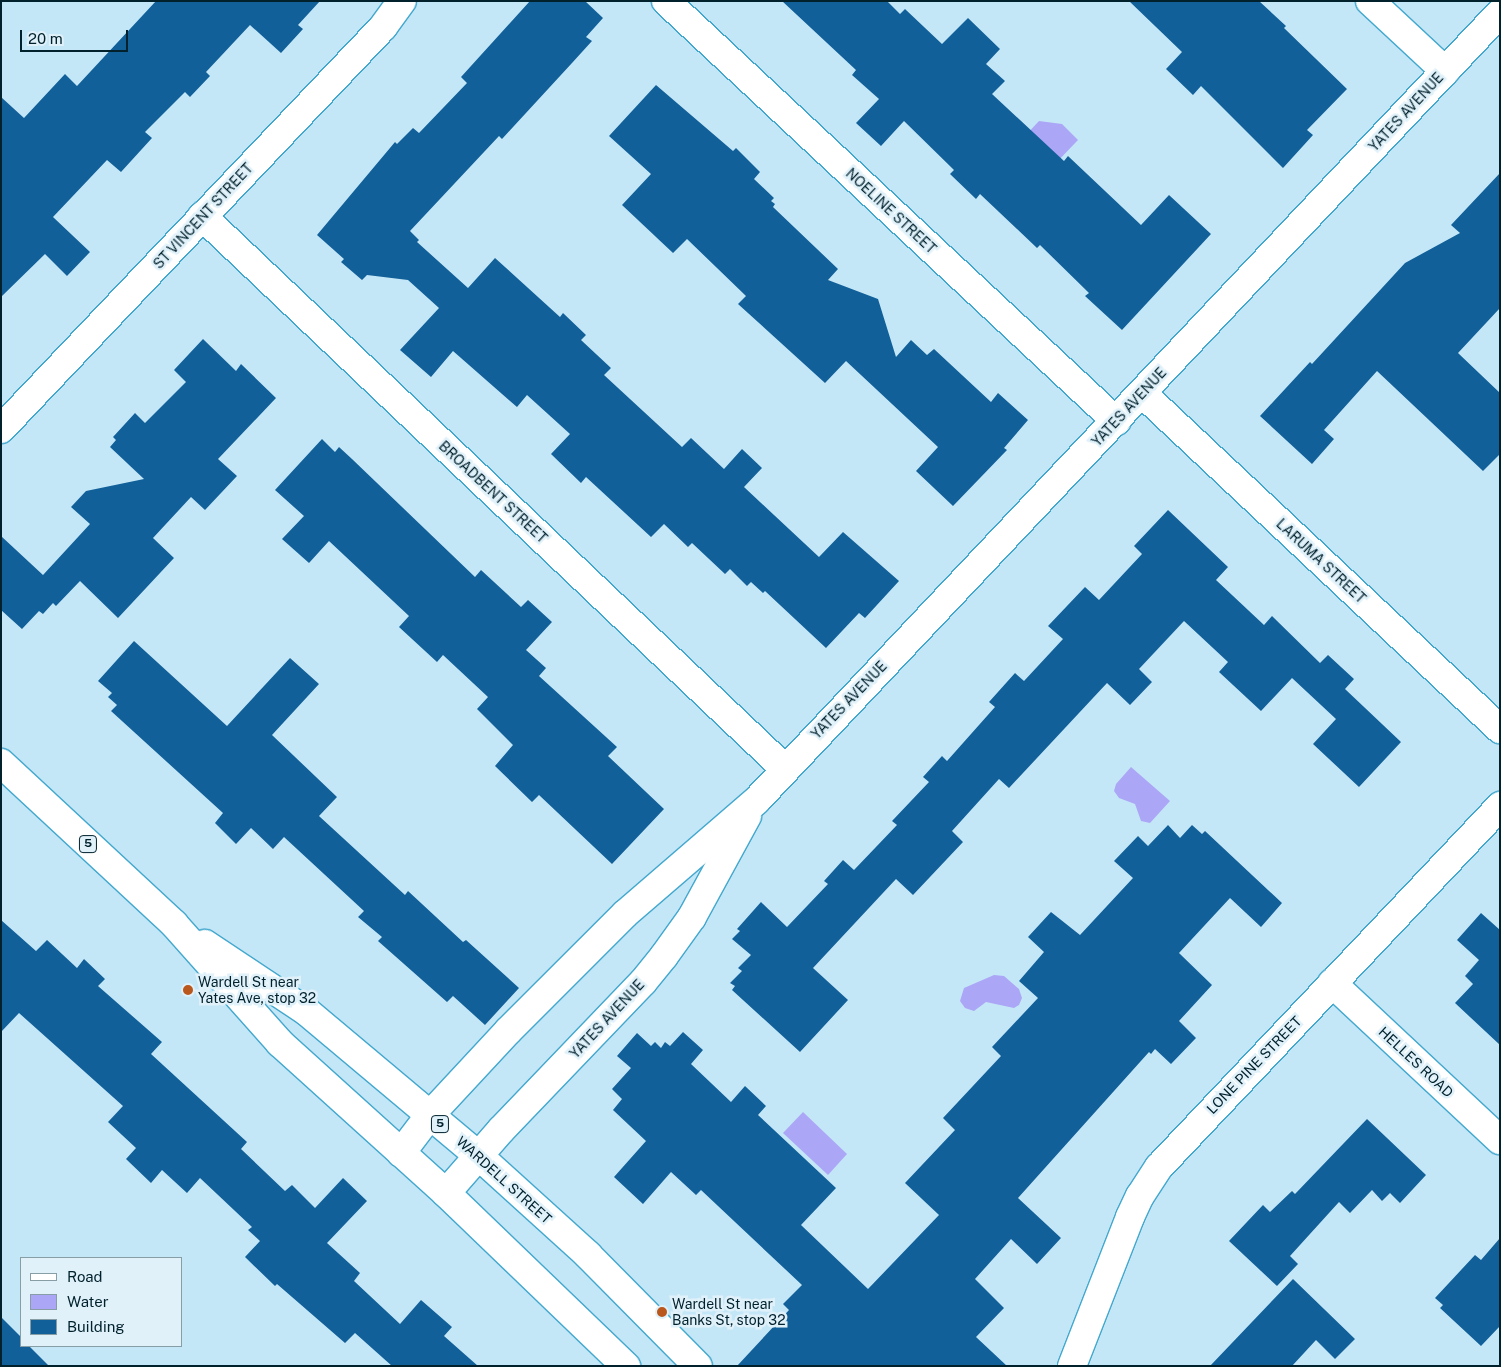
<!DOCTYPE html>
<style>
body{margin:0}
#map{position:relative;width:1501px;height:1367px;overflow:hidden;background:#c4e7f7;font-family:"Public Sans",sans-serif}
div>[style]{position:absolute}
.water>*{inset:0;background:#aca6f7}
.building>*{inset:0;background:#126099}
.roads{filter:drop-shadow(1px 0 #43a8ce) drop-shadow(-1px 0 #43a8ce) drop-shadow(0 1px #43a8ce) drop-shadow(0 -1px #43a8ce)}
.minor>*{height:28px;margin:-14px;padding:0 14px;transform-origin:14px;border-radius:14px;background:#fff}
.highway>*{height:28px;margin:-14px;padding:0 14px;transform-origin:14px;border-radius:14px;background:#fff}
.dots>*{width:14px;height:14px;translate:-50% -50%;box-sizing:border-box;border:2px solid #e0f1f9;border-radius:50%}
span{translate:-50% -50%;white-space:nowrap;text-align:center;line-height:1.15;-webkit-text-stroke:5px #e0f1f9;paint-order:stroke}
.shield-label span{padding:1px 4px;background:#e0f1f9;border:1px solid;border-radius:4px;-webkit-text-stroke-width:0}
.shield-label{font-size:12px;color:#01212d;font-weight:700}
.street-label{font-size:14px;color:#01212d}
.poi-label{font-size:14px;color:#01212d}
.left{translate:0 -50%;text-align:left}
.frame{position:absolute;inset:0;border:2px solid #01212d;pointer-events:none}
.legend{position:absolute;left:20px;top:1257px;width:162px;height:90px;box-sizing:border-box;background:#e0f1f9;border:1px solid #879ea7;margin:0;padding:6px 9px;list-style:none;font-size:15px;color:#01212d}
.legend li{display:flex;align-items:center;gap:10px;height:25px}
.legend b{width:25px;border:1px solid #879ea7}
.scale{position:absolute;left:20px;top:30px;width:108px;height:22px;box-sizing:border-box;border:2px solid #01212d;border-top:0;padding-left:6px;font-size:15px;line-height:18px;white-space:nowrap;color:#01212d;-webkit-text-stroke:4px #e0f1f9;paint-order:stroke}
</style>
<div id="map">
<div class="water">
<i style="clip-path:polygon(1039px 121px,1062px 124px,1078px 140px,1055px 164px,1025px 136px)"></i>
<i style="clip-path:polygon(1131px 767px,1170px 801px,1150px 823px,1141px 821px,1135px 804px,1119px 798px,1114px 791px,1116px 784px)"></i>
<i style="clip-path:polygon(994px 975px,1004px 976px,1019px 989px,1022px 998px,1019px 1005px,1014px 1008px,986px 1002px,974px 1011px,965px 1008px,960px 1001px,964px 988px)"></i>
<i style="clip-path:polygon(803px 1112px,847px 1154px,828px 1175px,783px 1133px)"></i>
</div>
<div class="building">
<i style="clip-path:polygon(156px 1px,320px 1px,298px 25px,303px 29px,281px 53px,250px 25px,206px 72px,210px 76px,190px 97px,185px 92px,145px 132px,152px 138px,121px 172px,107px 160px,53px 217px,90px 252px,67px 276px,45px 254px,1px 297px,1px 97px,24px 118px,65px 74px,77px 86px)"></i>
<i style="clip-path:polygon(530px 1px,585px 1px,603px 18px,586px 37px,592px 41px,572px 63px,502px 139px,499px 136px,410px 231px,419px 240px,417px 242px,468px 288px,495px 258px,560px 317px,563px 313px,586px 335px,581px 340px,611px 368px,604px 375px,682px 447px,691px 438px,724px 469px,742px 449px,762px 468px,744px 487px,819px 557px,843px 532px,899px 581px,865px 618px,859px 613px,826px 648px,765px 591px,763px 593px,751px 582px,747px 586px,730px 569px,725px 574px,692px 543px,688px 547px,664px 524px,651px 537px,586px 477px,581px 483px,551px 454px,570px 434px,527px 395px,517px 407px,453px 351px,431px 377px,400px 350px,439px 308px,408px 280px,367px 275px,362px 280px,341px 262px,344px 259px,317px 235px,395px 142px,397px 144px,413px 128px,419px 133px,467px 83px,461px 77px)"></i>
<i style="clip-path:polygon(782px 1px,887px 1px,900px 14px,905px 9px,942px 44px,968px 18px,1000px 49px,986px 64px,1005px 81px,992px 94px,1064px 161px,1068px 156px,1141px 225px,1169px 195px,1211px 234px,1122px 330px,1085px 296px,1089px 293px,1040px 245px,1037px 248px,980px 194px,976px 199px,950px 174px,954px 170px,904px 121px,881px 146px,856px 123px,879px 99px,852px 75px,856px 70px)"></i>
<i style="clip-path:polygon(1129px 1px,1259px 1px,1286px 26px,1284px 28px,1347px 89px,1307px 130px,1313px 135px,1283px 168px,1201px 86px,1193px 95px,1166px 69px,1182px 52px)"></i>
<i style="clip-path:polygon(656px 85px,733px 151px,736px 148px,760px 172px,754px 179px,774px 198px,771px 201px,775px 204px,773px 207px,838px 269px,828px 280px,878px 299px,896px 357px,911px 340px,927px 355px,934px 349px,991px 402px,998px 393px,1028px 420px,1004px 448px,1007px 450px,953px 506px,916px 471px,938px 447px,846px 361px,825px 383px,738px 304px,746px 296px,687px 239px,673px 253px,622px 205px,651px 174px,609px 136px)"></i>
<i style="clip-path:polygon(1500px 173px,1500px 308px,1458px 353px,1500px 393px,1500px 454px,1483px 471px,1377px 371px,1324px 430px,1334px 439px,1312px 464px,1260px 416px,1310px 362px,1312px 364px,1405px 263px,1460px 233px,1451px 225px)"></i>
<i style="clip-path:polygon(203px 339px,236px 371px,241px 364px,276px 398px,218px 459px,237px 476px,205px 510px,191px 497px,153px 538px,174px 558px,118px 618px,80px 581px,56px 606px,53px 603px,43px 614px,39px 611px,22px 629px,1px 610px,1px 536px,43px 575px,90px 524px,71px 507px,86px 491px,144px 479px,110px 447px,116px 440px,113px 437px,135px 413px,145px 423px,186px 382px,174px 370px)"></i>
<i style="clip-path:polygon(322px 439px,335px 452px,339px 447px,352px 459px,475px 577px,481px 570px,521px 607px,528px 600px,552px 622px,526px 650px,546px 668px,539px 676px,617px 747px,608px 756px,664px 809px,612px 864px,539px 795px,532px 802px,495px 766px,513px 745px,477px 709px,488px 697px,443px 655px,437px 662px,399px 627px,409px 616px,329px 541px,309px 563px,282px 539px,304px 516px,275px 490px)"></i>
<i style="clip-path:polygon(1168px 510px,1228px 567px,1216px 580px,1264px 625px,1272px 616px,1320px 663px,1328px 655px,1354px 679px,1345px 689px,1401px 742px,1359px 787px,1313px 744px,1336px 719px,1292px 678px,1261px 711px,1219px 672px,1228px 662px,1184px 621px,1139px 669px,1152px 682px,1130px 705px,1107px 683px,1009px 788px,999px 779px,952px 831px,963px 842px,913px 895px,896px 879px,813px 968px,848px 1000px,800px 1052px,732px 990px,735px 986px,730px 983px,742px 971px,738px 968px,751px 955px,732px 939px,740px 931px,737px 929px,761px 902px,787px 927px,828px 884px,824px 881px,843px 860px,854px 870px,897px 825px,892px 821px,929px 782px,923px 777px,942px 756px,947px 761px,995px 707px,989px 702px,1015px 673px,1024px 681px,1063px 639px,1048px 626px,1085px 587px,1099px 600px,1142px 554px,1134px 546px)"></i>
<i style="clip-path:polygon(134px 641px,227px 726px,290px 658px,319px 684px,272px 735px,337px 797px,319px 816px,405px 895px,408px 891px,463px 942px,466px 940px,519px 988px,485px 1025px,453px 996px,447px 1002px,378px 941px,382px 937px,358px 917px,364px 911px,284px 837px,273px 849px,251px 828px,236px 844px,215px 823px,223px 813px,111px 711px,117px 705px,108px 697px,112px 693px,98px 681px)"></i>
<i style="clip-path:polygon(1168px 825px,1180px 838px,1192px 825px,1202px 834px,1205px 831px,1282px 903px,1261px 927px,1230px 898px,1179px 953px,1212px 985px,1179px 1021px,1196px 1038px,1171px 1064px,1155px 1049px,1151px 1054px,1149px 1052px,1018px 1198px,1061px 1238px,1037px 1264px,1011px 1239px,975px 1279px,1004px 1308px,976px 1337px,1007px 1366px,737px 1366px,789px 1310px,783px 1304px,802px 1285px,701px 1190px,696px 1195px,671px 1172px,643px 1204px,614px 1177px,646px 1141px,613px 1110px,622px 1099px,612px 1089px,631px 1068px,617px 1056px,637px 1033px,651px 1046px,655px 1042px,661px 1048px,665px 1042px,670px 1046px,683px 1032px,703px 1050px,691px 1064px,731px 1102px,745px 1086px,766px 1106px,758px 1115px,836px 1188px,801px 1225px,868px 1289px,939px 1215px,905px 1183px,955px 1130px,943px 1118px,1001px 1056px,992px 1047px,1038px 998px,1019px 981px,1044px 952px,1028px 937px,1051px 912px,1080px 935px,1133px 878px,1114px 861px,1138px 836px,1148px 846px)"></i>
<i style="clip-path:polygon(1481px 913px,1500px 930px,1500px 1045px,1455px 1003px,1473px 984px,1465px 976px,1479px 960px,1457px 940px)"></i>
<i style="clip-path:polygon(1px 920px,36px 951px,47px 940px,77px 968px,84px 959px,105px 979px,98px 986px,162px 1042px,151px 1054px,247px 1142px,241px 1149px,285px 1191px,292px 1185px,315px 1208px,343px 1178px,367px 1201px,327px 1243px,360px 1273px,354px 1281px,400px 1324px,421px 1300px,452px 1327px,444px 1336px,478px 1366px,392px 1366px,355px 1333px,345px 1343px,277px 1284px,275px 1286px,245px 1257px,260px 1241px,248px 1230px,252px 1227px,200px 1178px,187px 1193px,162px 1170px,151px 1183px,126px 1159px,136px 1148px,108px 1122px,123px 1106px,19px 1013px,1px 1032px)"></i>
<i style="clip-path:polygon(1367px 1119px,1426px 1175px,1400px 1203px,1390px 1193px,1382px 1201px,1372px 1190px,1350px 1213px,1339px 1202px,1290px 1256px,1298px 1264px,1277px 1286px,1229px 1241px,1263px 1205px,1270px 1212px,1292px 1191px,1295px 1194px)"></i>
<i style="clip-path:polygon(1500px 1238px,1500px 1326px,1481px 1346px,1440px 1308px,1443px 1305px,1435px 1298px,1475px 1255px,1481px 1260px)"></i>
<i style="clip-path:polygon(1293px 1279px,1355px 1339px,1335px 1359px,1316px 1340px,1292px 1366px,1210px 1366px)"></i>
<i style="clip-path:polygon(1px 1317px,21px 1337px,21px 1346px,29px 1346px,49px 1366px,1px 1366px)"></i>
</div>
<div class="roads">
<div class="minor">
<i style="left:666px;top:1px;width:616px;rotate:43.03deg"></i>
<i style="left:1370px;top:1px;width:103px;rotate:43deg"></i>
<i style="left:202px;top:216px;width:802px;rotate:43.48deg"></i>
<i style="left:1142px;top:393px;width:491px;rotate:43.2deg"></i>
<i style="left:1px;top:429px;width:555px;rotate:-46.46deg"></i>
<i style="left:383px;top:27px;width:32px;rotate:-54deg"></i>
<i style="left:1332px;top:983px;width:230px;rotate:43.1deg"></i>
<i style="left:401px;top:1153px;width:48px;rotate:-52.7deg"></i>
<i style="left:430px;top:1115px;width:115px;rotate:-47.1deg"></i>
<i style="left:508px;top:1031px;width:165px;rotate:-45deg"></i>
<i style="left:625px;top:914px;width:174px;rotate:-40.8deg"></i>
<i style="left:757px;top:800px;width:1082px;rotate:-46.65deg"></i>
<i style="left:446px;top:1193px;width:84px;rotate:-48.9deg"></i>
<i style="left:501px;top:1130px;width:205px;rotate:-46.2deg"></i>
<i style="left:643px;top:982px;width:33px;rotate:-51deg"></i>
<i style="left:664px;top:956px;width:48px;rotate:-54.3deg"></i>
<i style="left:692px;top:917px;width:115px;rotate:-61.4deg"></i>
<i style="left:1072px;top:1366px;width:160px;rotate:-68.7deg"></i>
<i style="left:1130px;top:1217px;width:23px;rotate:-65deg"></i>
<i style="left:1140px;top:1196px;width:35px;rotate:-57deg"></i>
<i style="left:1159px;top:1167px;width:497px;rotate:-46.6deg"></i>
</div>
<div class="highway">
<i style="left:1px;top:763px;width:236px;rotate:42.9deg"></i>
<i style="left:174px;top:924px;width:159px;rotate:48.3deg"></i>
<i style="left:280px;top:1043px;width:224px;rotate:42.1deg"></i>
<i style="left:446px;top:1193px;width:250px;rotate:43.9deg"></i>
<i style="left:205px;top:944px;width:121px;rotate:33.6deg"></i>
<i style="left:306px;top:1011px;width:226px;rotate:40deg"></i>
<i style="left:479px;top:1156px;width:147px;rotate:42.2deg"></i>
<i style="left:588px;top:1255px;width:156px;rotate:45.3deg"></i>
</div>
</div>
<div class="dots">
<i style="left:188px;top:990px;background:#b9571c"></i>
<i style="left:662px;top:1312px;background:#b9571c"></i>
</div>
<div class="shield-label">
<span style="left:88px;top:844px">5</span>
<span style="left:440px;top:1124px">5</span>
</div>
<div class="street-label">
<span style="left:1406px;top:112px;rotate:-47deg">YATES AVENUE</span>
<span style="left:891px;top:211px;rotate:43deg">NOELINE STREET</span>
<span style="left:203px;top:216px;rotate:-47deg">ST VINCENT STREET</span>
<span style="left:1129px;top:407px;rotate:-47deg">YATES AVENUE</span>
<span style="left:493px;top:492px;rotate:43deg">BROADBENT STREET</span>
<span style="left:1321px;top:561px;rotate:43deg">LARUMA STREET</span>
<span style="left:849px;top:700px;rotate:-46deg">YATES AVENUE</span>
<span style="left:607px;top:1019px;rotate:-47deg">YATES AVENUE</span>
<span style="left:1416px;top:1062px;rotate:43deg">HELLES ROAD</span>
<span style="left:1254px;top:1065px;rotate:-46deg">LONE PINE STREET</span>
<span style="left:504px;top:1180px;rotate:42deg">WARDELL STREET</span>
</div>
<div class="poi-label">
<span class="left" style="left:198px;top:990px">Wardell St near<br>Yates Ave, stop 32</span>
<span class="left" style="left:672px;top:1312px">Wardell St near<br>Banks St, stop 32</span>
</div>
<div class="frame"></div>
<ul class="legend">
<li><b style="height:6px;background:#fff"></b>Road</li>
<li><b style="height:14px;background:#aca6f7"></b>Water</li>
<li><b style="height:14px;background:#126099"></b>Building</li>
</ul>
<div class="scale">20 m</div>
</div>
